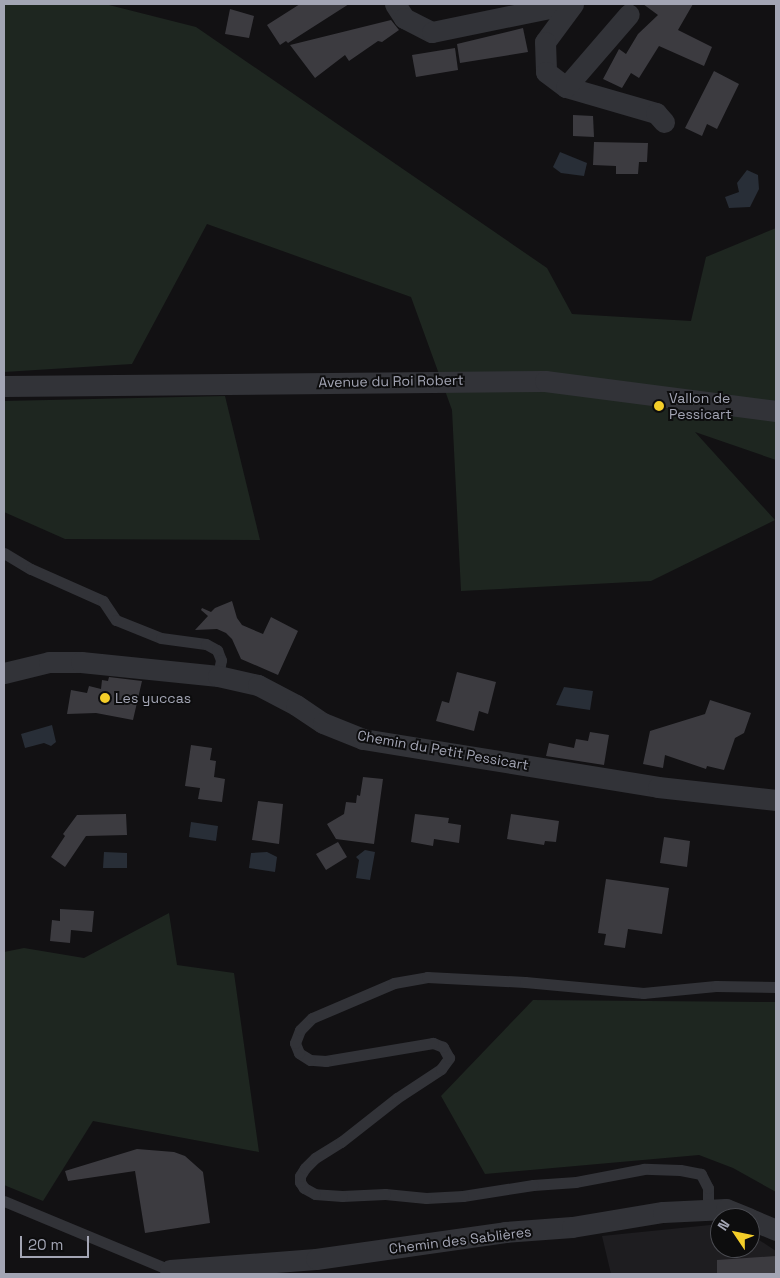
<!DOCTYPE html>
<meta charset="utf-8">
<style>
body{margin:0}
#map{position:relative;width:780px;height:1278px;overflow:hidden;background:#121113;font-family:"Space Grotesk",sans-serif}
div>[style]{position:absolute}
.built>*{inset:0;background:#1e1d20}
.green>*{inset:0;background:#1e2620}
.water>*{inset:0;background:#282e37}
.building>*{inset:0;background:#3c3b40}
.service>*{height:11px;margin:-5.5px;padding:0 5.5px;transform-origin:5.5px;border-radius:5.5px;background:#323338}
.minor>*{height:21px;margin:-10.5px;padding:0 10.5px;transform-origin:10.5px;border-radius:10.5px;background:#323338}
.dots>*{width:14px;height:14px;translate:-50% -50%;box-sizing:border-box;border:2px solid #0d0d0e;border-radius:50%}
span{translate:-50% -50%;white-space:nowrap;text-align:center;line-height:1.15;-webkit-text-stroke:4px #0d0d0e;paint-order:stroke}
.street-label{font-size:14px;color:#a3a5b4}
.poi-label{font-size:14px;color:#a3a5b4}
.left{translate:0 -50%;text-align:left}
.frame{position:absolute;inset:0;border:5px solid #a3a5b4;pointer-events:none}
.north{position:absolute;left:710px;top:1208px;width:50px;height:50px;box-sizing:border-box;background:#0d0d0e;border:1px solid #494a50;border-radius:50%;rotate:304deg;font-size:14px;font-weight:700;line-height:20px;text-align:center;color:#a3a5b4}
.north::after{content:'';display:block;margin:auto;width:18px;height:22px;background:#f4ce29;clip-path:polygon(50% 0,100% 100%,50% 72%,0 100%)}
.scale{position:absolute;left:20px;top:1236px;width:69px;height:22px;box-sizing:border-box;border:2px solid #a3a5b4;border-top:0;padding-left:6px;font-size:15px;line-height:18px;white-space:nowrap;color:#a3a5b4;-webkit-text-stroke:4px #0d0d0e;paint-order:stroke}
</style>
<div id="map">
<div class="built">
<i style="clip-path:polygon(720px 1224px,720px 1248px,750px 1248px,750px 1234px,776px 1251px,776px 1274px,611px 1274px,602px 1236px)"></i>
</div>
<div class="green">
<i style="clip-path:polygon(4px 4px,105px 4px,196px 27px,547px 268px,572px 314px,691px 321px,706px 257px,776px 228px,776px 460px,695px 432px,775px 520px,651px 581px,461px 591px,452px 410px,411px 297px,207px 224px,132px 364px,4px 372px)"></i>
<i style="clip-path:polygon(225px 396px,260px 540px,65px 539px,4px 512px,4px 401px)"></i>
<i style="clip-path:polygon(169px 913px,177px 965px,234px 973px,259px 1152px,93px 1121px,43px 1201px,4px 1185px,4px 952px,24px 948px,84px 958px)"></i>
<i style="clip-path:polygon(533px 1000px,776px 1002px,776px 1192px,733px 1168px,699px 1155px,485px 1174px,441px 1096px)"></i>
</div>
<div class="water">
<i style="clip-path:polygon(560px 152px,587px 163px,584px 176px,561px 173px,553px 167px)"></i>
<i style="clip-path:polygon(747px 170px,758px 175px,759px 189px,750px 207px,729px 208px,725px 197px,739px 192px,737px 183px)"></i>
<i style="clip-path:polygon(564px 687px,593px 691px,590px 710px,556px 705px)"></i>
<i style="clip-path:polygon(52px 725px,56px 742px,51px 746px,44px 743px,25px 748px,21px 734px)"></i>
<i style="clip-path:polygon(191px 822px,218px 826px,216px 841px,189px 837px)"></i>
<i style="clip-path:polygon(365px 850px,375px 852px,370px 880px,356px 878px,359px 860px,356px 857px)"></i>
<i style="clip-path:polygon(104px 852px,127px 853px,127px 868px,103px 868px)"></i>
<i style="clip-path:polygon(267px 852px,277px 857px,275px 872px,249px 868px,251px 853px)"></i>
</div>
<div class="building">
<i style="clip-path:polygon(300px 4px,349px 4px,288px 43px,286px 41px,280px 45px,267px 25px)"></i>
<i style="clip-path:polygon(643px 4px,693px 4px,678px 30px,712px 47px,704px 66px,659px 46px,639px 78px,631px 73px,622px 88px,603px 79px,619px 49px,626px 54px,638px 34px,658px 15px)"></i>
<i style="clip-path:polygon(230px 9px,254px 16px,249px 38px,225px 34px)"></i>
<i style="clip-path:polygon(391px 20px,399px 30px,382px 42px,378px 41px,349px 61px,345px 55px,315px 78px,290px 45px)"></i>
<i style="clip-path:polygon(523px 28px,528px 52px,460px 63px,457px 44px)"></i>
<i style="clip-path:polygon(455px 48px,458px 70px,416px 77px,412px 55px)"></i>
<i style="clip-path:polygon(714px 71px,739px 84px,717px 129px,707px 124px,702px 136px,685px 128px)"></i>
<i style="clip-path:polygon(573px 115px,593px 116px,594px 137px,573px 136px)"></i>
<i style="clip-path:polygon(594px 142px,648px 143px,647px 162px,639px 162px,638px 174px,616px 174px,616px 166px,593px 165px)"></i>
<i style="clip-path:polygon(232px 601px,237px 618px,242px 625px,263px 634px,271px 617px,298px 631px,278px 675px,241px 659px,232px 639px,226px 633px,217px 629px,195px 630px,208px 616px,201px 610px,202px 608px,211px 612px,215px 608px)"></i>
<i style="clip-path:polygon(457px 672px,496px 682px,488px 714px,479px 711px,474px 731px,436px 721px,442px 701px,449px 703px)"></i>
<i style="clip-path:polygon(109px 677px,142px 681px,133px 720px,96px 713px,67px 714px,71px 690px,87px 693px,89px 686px,101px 689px,102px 680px,108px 681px)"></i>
<i style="clip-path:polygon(710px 700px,751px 713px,744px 733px,735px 738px,724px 770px,707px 766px,706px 769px,665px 755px,663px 768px,643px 764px,650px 731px,705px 714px)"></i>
<i style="clip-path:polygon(590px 732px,609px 735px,604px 765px,546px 756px,549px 743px,574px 748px,576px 739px,588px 741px)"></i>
<i style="clip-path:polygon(191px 745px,212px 748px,210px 760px,216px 761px,214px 777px,225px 779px,222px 802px,198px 799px,200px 788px,185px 786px)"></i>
<i style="clip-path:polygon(363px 777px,383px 779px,374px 844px,336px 839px,327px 824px,344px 814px,346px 802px,356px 803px,357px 795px,360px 796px)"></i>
<i style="clip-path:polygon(258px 801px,283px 804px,279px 844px,252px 840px)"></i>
<i style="clip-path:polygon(126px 814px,127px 835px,86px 836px,65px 867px,51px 857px,65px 836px,63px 834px,77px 815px)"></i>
<i style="clip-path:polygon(415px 814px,449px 818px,448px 823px,461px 825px,459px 843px,434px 839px,433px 846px,411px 842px)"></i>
<i style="clip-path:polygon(511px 814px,559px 821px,556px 842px,545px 841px,544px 845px,507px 839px)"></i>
<i style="clip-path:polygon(664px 837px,690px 841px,687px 867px,660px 863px)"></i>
<i style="clip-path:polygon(338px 842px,347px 857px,326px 870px,316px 854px)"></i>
<i style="clip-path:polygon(606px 879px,669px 888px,662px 934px,628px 929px,625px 948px,604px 945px,606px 934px,598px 933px)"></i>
<i style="clip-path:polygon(60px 909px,94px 911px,92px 932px,71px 930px,70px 943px,50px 941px,52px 920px,60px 921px)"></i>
<i style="clip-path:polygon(137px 1149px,174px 1152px,185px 1156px,203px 1172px,210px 1223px,145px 1233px,135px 1171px,68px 1181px,65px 1171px)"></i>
<i style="clip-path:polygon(776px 1256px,776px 1274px,717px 1274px,717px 1260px)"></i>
</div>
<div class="service">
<i style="left:4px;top:553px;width:31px;rotate:31deg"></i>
<i style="left:31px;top:569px;width:79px;rotate:24deg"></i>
<i style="left:103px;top:601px;width:23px;rotate:56deg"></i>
<i style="left:116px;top:620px;width:48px;rotate:21.8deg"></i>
<i style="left:161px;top:638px;width:45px;rotate:7.6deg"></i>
<i style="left:206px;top:644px;width:13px;rotate:29deg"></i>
<i style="left:217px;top:650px;width:11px;rotate:68deg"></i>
<i style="left:221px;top:660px;width:16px;rotate:101deg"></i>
<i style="left:4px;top:1201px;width:180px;rotate:22.6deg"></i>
<i style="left:708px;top:1210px;width:22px;rotate:-90deg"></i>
<i style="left:708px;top:1188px;width:16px;rotate:-117deg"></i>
<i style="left:701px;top:1174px;width:21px;rotate:-169deg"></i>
<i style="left:680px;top:1170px;width:36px;rotate:-178deg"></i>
<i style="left:644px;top:1169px;width:69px;rotate:169.2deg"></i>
<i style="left:576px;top:1182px;width:43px;rotate:176deg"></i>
<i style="left:533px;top:1185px;width:71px;rotate:171.1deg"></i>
<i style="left:463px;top:1196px;width:37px;rotate:177deg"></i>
<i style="left:426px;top:1198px;width:41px;rotate:-174.4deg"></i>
<i style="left:385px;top:1194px;width:43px;rotate:177.3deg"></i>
<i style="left:342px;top:1196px;width:27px;rotate:-176deg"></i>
<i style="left:315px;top:1194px;width:13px;rotate:-151deg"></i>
<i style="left:304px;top:1188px;width:7px;rotate:-124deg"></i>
<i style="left:300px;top:1182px;width:6px;rotate:-90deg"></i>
<i style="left:300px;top:1176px;width:9px;rotate:-58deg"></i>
<i style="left:305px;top:1168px;width:14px;rotate:-45deg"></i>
<i style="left:315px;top:1158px;width:31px;rotate:-32deg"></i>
<i style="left:341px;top:1142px;width:71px;rotate:-38.2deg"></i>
<i style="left:397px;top:1098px;width:53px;rotate:-33.4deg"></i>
<i style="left:441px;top:1069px;width:14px;rotate:-54deg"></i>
<i style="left:449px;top:1058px;width:13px;rotate:-119deg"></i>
<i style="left:443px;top:1047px;width:11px;rotate:-158deg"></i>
<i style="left:433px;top:1043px;width:109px;rotate:170.5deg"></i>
<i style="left:326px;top:1061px;width:16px;rotate:-176deg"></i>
<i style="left:310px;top:1060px;width:13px;rotate:-148deg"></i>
<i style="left:299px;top:1053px;width:11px;rotate:-112deg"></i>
<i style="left:295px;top:1043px;width:14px;rotate:-69deg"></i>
<i style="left:300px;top:1030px;width:17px;rotate:-45deg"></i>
<i style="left:312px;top:1018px;width:89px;rotate:-23.1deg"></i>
<i style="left:394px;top:983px;width:34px;rotate:-10deg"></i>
<i style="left:427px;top:977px;width:98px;rotate:2.9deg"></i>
<i style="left:525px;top:982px;width:119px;rotate:5.3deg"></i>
<i style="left:643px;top:993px;width:73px;rotate:-5.5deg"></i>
<i style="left:716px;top:986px;width:60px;rotate:1deg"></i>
</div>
<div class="minor">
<i style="left:395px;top:4px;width:17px;rotate:57deg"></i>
<i style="left:404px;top:18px;width:31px;rotate:27deg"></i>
<i style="left:432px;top:32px;width:140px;rotate:-11.6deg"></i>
<i style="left:573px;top:4px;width:47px;rotate:126.4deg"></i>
<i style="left:545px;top:42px;width:30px;rotate:88deg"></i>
<i style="left:546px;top:72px;width:25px;rotate:37deg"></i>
<i style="left:566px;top:87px;width:94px;rotate:16.1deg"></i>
<i style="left:656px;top:113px;width:12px;rotate:48deg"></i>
<i style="left:566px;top:87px;width:96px;rotate:-49.2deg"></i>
<i style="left:4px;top:386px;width:541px;rotate:-0.53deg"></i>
<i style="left:545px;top:381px;width:233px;rotate:7.4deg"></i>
<i style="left:4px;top:673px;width:46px;rotate:-13.7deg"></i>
<i style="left:49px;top:662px;width:32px"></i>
<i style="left:81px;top:662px;width:138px;rotate:5.8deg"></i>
<i style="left:218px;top:676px;width:41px;rotate:12.7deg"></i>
<i style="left:258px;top:685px;width:43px;rotate:27.8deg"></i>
<i style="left:296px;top:705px;width:32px;rotate:34deg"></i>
<i style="left:323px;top:723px;width:43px;rotate:21.8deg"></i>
<i style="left:363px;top:739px;width:299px;rotate:9.2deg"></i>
<i style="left:658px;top:787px;width:119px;rotate:6.3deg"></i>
<i style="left:750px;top:1219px;width:28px;rotate:23deg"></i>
<i style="left:170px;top:1270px;width:146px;rotate:-4.3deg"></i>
<i style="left:316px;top:1259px;width:191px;rotate:-8.1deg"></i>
<i style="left:505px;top:1232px;width:67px;rotate:-4.3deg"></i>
<i style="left:572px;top:1227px;width:92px;rotate:-9.4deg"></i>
<i style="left:663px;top:1212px;width:63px;rotate:-2.7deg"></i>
<i style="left:726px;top:1209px;width:24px;rotate:22deg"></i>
</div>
<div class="dots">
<i style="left:659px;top:406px;background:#f4ce29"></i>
<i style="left:105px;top:698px;background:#f4ce29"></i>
</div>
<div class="street-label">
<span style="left:391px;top:381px;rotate:-1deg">Avenue du Roi Robert</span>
<span style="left:443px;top:750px;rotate:10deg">Chemin du Petit Pessicart</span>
<span style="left:460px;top:1240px;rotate:-7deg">Chemin des Sablières</span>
</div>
<div class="poi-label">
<span class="left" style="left:669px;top:406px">Vallon de<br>Pessicart</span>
<span class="left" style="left:115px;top:698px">Les yuccas</span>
</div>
<div class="frame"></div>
<div class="north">N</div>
<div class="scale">20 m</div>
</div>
